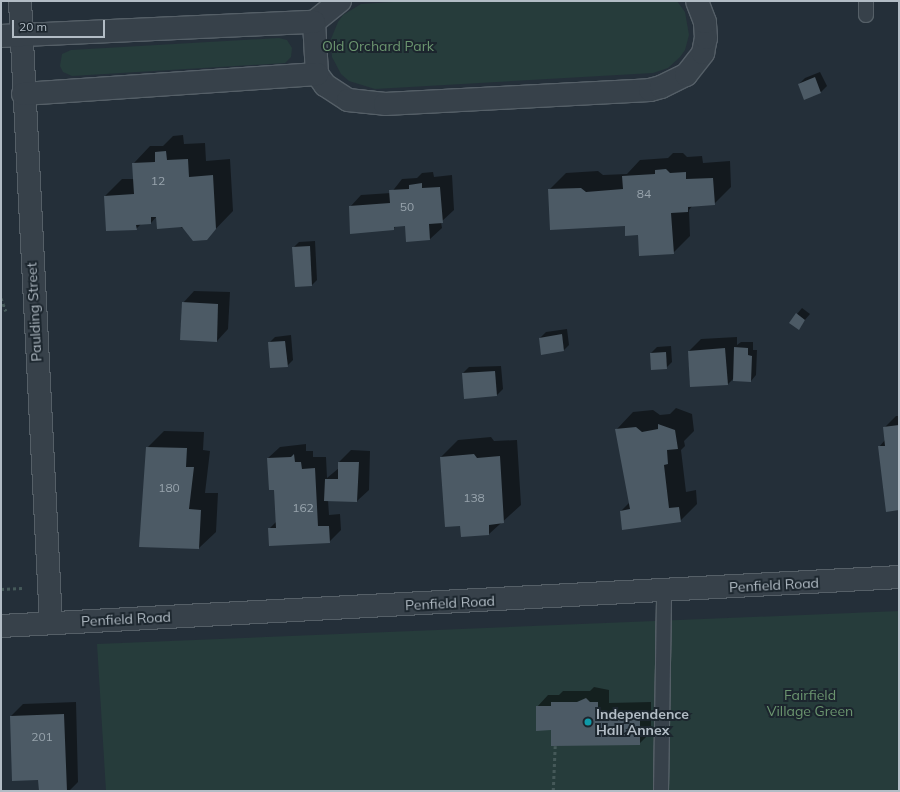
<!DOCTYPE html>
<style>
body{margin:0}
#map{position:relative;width:900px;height:792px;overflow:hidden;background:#242f39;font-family:Mulish,sans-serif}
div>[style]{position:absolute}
.green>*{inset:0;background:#263c3b}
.shadow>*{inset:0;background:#0007}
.building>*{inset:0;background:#4c5a65}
.path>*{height:2.5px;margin-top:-1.25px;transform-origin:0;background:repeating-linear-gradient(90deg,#455959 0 3px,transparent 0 6px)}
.roads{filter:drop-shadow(1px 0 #555f67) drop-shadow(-1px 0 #555f67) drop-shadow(0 1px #555f67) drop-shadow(0 -1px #555f67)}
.lane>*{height:14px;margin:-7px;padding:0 7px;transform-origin:7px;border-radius:7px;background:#37414a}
.street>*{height:22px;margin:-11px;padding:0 11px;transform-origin:11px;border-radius:11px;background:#37414a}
.dots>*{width:11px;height:11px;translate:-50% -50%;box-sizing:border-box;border:2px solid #1c262e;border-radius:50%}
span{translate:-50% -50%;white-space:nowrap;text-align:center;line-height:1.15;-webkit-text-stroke:4px #1c262e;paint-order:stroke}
.number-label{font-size:12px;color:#98a4ad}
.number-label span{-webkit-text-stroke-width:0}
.park-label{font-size:14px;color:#6b956f}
.street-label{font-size:14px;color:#b2bcc5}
.poi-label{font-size:14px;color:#b2bcc5;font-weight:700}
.left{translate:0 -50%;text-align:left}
.frame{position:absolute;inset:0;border:2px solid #b2bcc5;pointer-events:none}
.scale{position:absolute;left:12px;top:20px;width:93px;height:18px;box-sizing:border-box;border:2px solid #b2bcc5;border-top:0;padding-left:5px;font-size:12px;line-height:14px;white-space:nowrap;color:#b2bcc5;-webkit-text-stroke:3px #1c262e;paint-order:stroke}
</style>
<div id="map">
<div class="green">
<i style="clip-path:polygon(409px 1px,677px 1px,685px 12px,689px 35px,685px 50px,680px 57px,668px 68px,653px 73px,375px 89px,349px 81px,341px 74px,332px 57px,331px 39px,338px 22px,343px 15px,361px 4px)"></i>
<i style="clip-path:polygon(279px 38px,287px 40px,292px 48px,291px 57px,285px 63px,72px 76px,63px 72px,60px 66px,62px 54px,71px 50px)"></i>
<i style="clip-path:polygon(899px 611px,899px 791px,106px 791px,97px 644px)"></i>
</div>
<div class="shadow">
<i style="clip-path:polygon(820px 72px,827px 86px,821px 92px,805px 99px,799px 84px,805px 78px)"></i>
<i style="clip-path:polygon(183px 135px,184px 144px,205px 143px,206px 161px,230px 159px,233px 211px,206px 239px,157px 216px,151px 223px,141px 224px,136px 229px,105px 196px,122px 179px,134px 179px,134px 163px,150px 146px,163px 146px,173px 136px)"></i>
<i style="clip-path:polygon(673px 153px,683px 153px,687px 157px,702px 156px,703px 163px,730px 161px,731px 187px,714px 204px,693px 205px,689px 210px,690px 236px,673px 253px,626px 225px,549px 190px,566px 173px,598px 171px,603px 175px,627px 174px,640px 160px,668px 158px)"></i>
<i style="clip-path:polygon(433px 172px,434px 177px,452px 175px,454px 210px,441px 222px,442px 228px,430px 239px,406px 225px,397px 225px,393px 229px,350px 207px,361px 195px,391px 193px,402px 179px,417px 178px,422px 173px)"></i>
<i style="clip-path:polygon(315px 241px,317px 280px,312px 285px,293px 248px,299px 242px)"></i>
<i style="clip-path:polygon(194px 291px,230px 292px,228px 329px,217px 341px,183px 303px)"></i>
<i style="clip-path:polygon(802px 308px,810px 314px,798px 328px,797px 314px)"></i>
<i style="clip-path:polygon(567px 329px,569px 345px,563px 351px,540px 338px,546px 332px)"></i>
<i style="clip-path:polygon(291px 335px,293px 360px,287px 366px,269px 343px,275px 337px)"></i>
<i style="clip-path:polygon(737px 337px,737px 345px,741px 342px,753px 342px,753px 350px,757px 350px,756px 375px,751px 381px,734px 378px,728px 384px,689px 351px,701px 339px)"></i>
<i style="clip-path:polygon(671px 346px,672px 362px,666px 368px,651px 353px,657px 347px)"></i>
<i style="clip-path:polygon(501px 366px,503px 389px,497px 395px,463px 373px,469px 367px)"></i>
<i style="clip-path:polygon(676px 408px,692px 414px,694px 431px,684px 441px,685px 446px,681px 450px,686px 492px,696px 490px,697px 504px,680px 521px,621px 511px,630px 502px,617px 429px,633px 412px,653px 410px,660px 415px,670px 414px)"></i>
<i style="clip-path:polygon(896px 416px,899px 416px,899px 509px,879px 447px,885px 440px,884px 428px)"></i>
<i style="clip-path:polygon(164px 431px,204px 432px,203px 450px,210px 451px,205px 493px,218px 493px,216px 532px,199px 548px,140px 546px,147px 448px)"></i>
<i style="clip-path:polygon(491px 437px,494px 441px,517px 440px,521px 505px,489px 534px,461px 524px,441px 457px,458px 440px)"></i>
<i style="clip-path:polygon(306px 444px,306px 451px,313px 451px,313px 457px,326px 457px,327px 478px,339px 468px,339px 462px,351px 450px,370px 451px,369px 490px,357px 501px,328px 500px,329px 515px,340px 514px,341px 530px,329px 542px,269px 529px,277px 521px,275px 488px,268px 458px,280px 447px)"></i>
<i style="clip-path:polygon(594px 687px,609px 690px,609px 703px,651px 702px,651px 732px,639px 744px,552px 729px,537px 707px,548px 695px,559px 695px,563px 691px,590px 691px)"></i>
<i style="clip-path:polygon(76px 702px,78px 782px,69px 791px,40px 791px,39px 778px,13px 780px,11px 716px,23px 704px)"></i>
</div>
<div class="building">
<i style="clip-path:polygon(815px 77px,821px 93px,804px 100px,798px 84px)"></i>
<i style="clip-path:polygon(166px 151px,167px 160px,188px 159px,189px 177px,213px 175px,216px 229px,207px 240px,193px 241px,182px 227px,157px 229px,156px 217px,151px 217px,151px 224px,136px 225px,137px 230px,106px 231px,104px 196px,134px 194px,132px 163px,155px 162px,155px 152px)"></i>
<i style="clip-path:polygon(666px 169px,670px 173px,686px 172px,686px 179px,713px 178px,715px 205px,688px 207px,688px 212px,671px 213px,674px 254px,639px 256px,638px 235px,625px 236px,625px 226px,550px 230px,548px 189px,581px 188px,586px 192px,623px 189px,622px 176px,655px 174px,655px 170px)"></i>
<i style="clip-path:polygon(422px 183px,422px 188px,440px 187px,443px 223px,429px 224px,430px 240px,406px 242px,405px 226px,394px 227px,394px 230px,350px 234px,349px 206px,390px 203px,389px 190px,409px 189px,409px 185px)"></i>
<i style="clip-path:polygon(310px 246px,312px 286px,295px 287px,292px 247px)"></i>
<i style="clip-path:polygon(182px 302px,218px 304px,217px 342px,180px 340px)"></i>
<i style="clip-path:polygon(796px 313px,805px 320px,799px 330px,789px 323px)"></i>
<i style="clip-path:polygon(562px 334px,564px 351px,541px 355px,539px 338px)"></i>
<i style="clip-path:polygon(285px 341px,288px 367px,270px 368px,268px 342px)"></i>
<i style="clip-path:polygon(734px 347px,748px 348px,748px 355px,752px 356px,751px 382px,733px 381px)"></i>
<i style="clip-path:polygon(725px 348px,728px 385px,690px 387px,688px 351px)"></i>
<i style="clip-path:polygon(666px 352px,667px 369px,651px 370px,650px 353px)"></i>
<i style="clip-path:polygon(495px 371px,497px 396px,464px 399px,462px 373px)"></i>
<i style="clip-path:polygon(658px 424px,675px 430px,678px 449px,667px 450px,668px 464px,664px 465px,669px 508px,679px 507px,681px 522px,622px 530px,620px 511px,630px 509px,615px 429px,636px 427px,642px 432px,658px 429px)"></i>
<i style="clip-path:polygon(899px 425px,899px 510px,886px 512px,878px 446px,885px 446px,883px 427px)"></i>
<i style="clip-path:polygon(146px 447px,187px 448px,186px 467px,194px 467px,189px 509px,201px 510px,199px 549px,139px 547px)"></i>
<i style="clip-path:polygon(294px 454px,295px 462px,301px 462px,302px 469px,315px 468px,318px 526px,329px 526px,330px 543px,269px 546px,268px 528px,276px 528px,274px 490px,269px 490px,267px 458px,291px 457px)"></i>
<i style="clip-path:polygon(474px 454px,477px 458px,500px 456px,504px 523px,489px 525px,489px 535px,461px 537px,460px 526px,445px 527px,440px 457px)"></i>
<i style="clip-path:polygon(338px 462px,359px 462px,357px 502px,324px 501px,325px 479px,338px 479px)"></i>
<i style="clip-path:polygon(586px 698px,590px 702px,598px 702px,598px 714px,640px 714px,640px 745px,551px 746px,551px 730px,536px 731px,536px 706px,551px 706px,551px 702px,577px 702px)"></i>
<i style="clip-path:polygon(64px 714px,67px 791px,39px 791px,38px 780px,12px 781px,10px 716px)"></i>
</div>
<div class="path">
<i style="left:1px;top:298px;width:14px;rotate:69deg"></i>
<i style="left:1px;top:589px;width:21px;rotate:-3deg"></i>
<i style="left:553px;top:791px;width:45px;rotate:-87.5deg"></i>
</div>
<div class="roads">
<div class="lane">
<i style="left:866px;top:1px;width:14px;rotate:90deg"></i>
<i style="left:661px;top:791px;width:200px;rotate:-89.1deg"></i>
</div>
<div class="street">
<i style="left:20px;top:1px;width:623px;rotate:87.15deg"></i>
<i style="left:340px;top:1px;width:33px;rotate:141deg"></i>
<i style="left:314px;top:22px;width:52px;rotate:86.7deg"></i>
<i style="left:317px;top:74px;width:14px;rotate:54deg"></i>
<i style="left:325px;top:85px;width:27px;rotate:33deg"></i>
<i style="left:348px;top:100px;width:37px;rotate:6deg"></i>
<i style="left:385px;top:104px;width:265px;rotate:-3deg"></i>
<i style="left:650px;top:90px;width:11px;rotate:-15deg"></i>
<i style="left:661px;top:87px;width:28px;rotate:-26deg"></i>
<i style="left:686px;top:75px;width:28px;rotate:-52deg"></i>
<i style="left:703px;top:53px;width:15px;rotate:-79deg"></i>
<i style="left:706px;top:38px;width:16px;rotate:-94deg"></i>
<i style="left:705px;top:22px;width:22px;rotate:-111deg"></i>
<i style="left:1px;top:36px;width:313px;rotate:-2.6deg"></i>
<i style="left:23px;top:94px;width:295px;rotate:-3.9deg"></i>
<i style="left:1px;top:626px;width:899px;rotate:-3.12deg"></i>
</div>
</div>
<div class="dots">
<i style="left:588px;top:722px;background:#0f9aa8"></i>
</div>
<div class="number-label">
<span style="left:158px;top:181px">12</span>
<span style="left:644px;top:194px">84</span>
<span style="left:407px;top:207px">50</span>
<span style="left:169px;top:488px">180</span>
<span style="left:474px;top:498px">138</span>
<span style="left:303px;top:508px">162</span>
<span style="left:42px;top:737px">201</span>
</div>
<div class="park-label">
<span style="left:378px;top:46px">Old Orchard Park</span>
<span style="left:810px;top:703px">Fairfield<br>Village Green</span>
</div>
<div class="street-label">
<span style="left:34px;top:312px;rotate:-93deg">Paulding Street</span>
<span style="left:774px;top:585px;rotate:-3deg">Penfield Road</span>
<span style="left:450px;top:603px;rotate:-3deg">Penfield Road</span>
<span style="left:126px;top:619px;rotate:-3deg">Penfield Road</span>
</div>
<div class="poi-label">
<span class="left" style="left:596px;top:722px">Independence<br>Hall Annex</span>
</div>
<div class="frame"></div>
<div class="scale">20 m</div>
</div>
